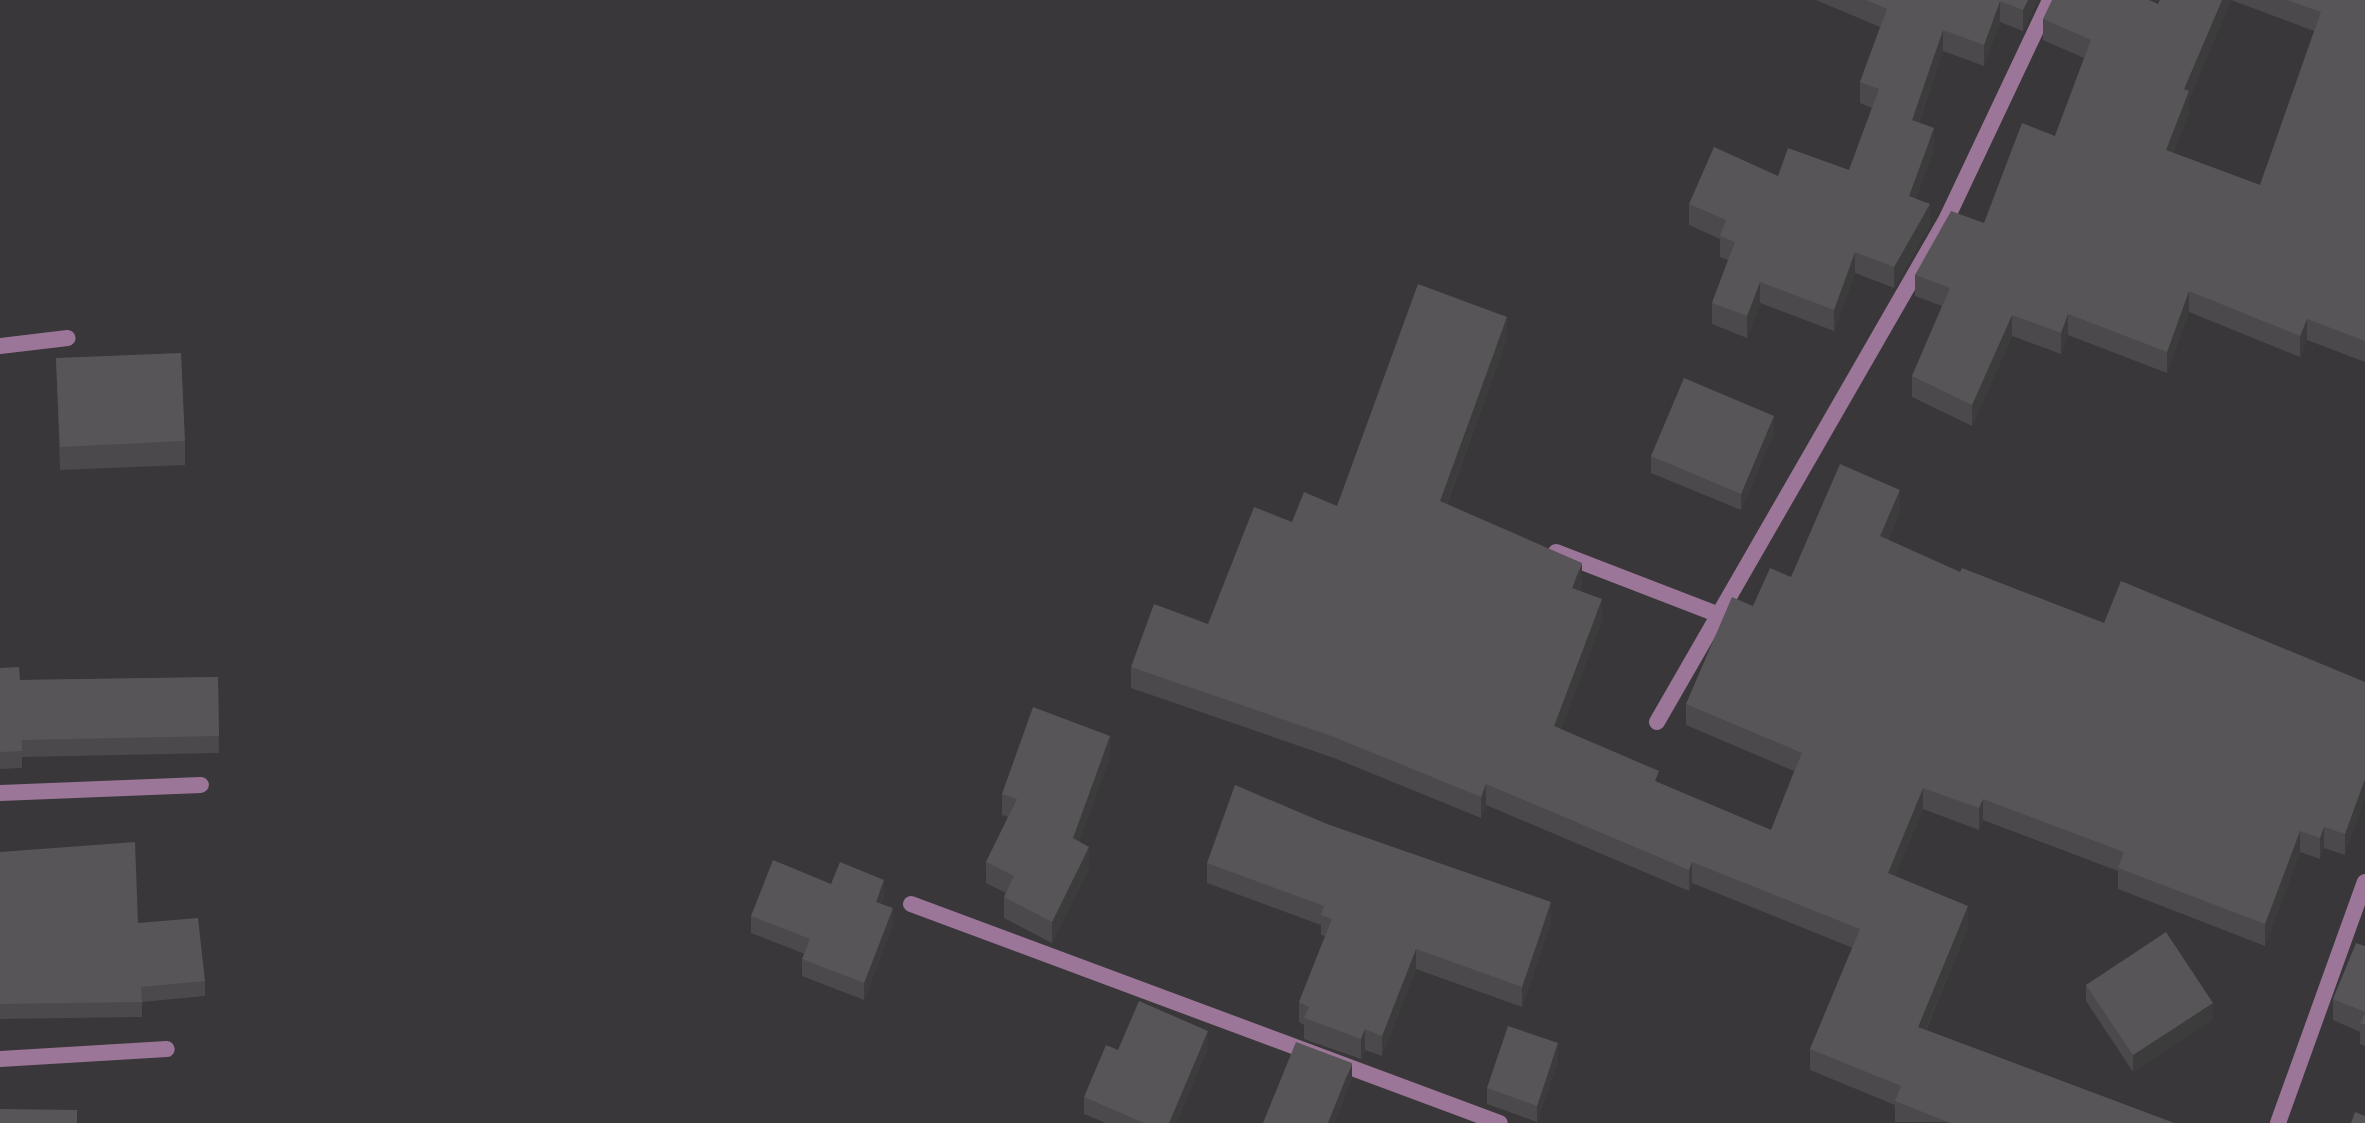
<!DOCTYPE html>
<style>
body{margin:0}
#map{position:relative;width:2365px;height:1123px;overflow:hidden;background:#393739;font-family:Ubuntu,sans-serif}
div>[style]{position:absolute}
.minor>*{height:16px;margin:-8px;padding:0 8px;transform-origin:8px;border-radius:8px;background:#9c7698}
.wall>*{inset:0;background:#4b494b}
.shaded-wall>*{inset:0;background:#3d3c3d}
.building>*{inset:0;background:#575557}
span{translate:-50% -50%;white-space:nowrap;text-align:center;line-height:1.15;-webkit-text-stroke:6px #393739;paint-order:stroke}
</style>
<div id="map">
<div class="minor">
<i style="left:0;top:346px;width:68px;rotate:-6.7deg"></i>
<i style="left:1556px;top:552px;width:175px;rotate:21.1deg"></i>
<i style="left:1657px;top:722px;width:581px;rotate:-60.08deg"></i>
<i style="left:1947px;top:218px;width:241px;rotate:-64.7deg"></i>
<i style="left:0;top:793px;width:201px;rotate:-2.3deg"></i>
<i style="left:911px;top:904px;width:628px;rotate:20.4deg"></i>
<i style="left:0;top:1059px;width:167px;rotate:-3.4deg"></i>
<i style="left:2278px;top:1123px;width:256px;rotate:-70.2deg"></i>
</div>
<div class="wall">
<i style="clip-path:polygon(1816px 0,2038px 0,2023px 31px,2000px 22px,1984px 66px,1943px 51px,1919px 122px,1934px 149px,1916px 198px,1930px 225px,1894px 288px,1855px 273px,1834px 331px,1760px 303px,1747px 338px,1712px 324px,1712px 303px,1728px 260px,1720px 257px,1720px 239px,1689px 225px,1689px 204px,1778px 176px,1849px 170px,1872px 108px,1860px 103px,1860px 82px,1880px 27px)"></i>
<i style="clip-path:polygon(evenodd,2160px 0,2365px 0,2365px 362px,2307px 340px,2300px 357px,2189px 312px,2167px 373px,2068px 335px,2061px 354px,2012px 336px,1972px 426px,1912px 397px,1912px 376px,1942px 306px,1915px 296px,1915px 275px,1984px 223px,2055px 136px,2084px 58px,2043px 40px,2043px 19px,2158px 4px,2160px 0,2231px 0,2314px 31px,2260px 185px,2173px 153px,2189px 112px,2189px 99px,2231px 0)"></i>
<i style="clip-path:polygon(1507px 338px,1447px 504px,1582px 584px,1580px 590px,1602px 620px,1561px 729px,1659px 783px,1771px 830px,1794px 771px,1686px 725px,1686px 704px,1753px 606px,1791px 577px,1900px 511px,1888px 540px,1960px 572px,2104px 623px,2365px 682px,2345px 855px,2324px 848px,2320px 859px,2300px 852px,2265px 946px,2118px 889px,2118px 871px,1983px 820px,1979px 830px,1923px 809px,1895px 876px,1968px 927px,1926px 1030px,2174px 1123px,1895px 1122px,1895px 1105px,1810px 1070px,1810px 1049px,1853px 948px,1692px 883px,1689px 891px,1486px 805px,1481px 818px,1334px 758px,1131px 688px,1131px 667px,1208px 624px,1292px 522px,1337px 506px)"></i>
<i style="clip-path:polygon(56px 358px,185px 441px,185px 465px,60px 470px)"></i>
<i style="clip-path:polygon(1774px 433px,1741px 510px,1651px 473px,1651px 456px)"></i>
<i style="clip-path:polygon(0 668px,20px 680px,218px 677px,219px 753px,22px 757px,22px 768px,0 769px)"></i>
<i style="clip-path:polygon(1110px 757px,1079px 842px,1089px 868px,1052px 943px,1004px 918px,1004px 897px,1006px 893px,986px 883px,986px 862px,1008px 817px,1002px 815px,1002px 794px)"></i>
<i style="clip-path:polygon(0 852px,138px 923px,205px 981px,205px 996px,142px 1002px,142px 1017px,0 1019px)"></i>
<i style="clip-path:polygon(1207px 863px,1551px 922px,1522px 1007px,1416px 969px,1382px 1056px,1365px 1050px,1361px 1059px,1304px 1039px,1304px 1025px,1299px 1022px,1299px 1002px,1325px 936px,1321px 935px,1321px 925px,1207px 883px)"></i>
<i style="clip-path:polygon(831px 884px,884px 896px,881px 904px,893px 925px,864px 1000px,802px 976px,802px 959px,805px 954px,751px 933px,751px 916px)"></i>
<i style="clip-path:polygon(2365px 946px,2365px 1046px,2360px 1044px,2360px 1032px,2333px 1020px,2333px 999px)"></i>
<i style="clip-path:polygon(2086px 985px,2213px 1019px,2133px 1072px,2086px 1001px)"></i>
<i style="clip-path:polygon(1208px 1048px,1176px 1123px,1106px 1123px,1084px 1114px,1084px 1097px,1118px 1050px)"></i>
<i style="clip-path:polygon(1558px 1060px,1537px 1122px,1487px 1104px,1487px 1088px)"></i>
</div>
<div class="shaded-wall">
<i style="clip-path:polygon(2028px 0,2038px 0,2023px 31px,2023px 10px)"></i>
<i style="clip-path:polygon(2222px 0,2231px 0,2189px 99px,2189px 112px,2166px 171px,2166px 150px,2184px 89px)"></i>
<i style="clip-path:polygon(2000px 1px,2000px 22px,1984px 66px,1984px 45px)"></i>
<i style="clip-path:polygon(1943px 30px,1943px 51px,1912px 141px,1912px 120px)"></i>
<i style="clip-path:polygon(1934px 128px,1934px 149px,1909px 217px,1909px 196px)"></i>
<i style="clip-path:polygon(1930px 204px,1930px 225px,1894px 288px,1894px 267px)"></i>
<i style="clip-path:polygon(1855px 252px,1855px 273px,1834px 331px,1834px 310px)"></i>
<i style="clip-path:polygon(1760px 282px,1760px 303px,1747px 338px,1747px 316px)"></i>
<i style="clip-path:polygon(2189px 291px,2189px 312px,2167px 373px,2167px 352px)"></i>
<i style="clip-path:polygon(2068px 314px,2068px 335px,2061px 354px,2061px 333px)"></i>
<i style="clip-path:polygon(2012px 315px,2012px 336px,1972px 426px,1972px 405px)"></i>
<i style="clip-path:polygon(1507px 317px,1507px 338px,1440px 522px,1440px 501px)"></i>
<i style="clip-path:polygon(2307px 319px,2307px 340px,2300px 357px,2300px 336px)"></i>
<i style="clip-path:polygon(1774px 416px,1774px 433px,1741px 510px,1741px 494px)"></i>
<i style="clip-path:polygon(1900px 490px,1900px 511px,1880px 558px,1880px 536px)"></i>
<i style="clip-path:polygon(1582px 563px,1582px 584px,1572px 609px,1572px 588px)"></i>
<i style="clip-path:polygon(1602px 599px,1602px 620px,1554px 747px,1554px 726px)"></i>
<i style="clip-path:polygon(1110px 736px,1110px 757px,1073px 860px,1073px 838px)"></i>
<i style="clip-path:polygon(2365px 779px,2365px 800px,2345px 855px,2345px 834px)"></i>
<i style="clip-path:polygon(1486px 784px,1486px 805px,1481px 818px,1481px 797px)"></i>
<i style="clip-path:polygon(1923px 788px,1923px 809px,1888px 894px,1888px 873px)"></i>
<i style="clip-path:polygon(1983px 799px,1983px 820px,1979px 830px,1979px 808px)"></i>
<i style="clip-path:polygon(2324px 827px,2324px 848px,2320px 859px,2320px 838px)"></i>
<i style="clip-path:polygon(2300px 831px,2300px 852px,2265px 946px,2265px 924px)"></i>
<i style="clip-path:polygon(1089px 847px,1089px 868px,1052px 943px,1052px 922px)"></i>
<i style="clip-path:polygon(1692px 862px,1692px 883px,1689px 891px,1689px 870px)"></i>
<i style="clip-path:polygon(884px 880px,884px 896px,876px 918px,876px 902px)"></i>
<i style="clip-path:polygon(1551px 902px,1551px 922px,1522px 1007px,1522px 987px)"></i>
<i style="clip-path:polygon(1968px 906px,1968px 927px,1918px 1048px,1918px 1027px)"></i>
<i style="clip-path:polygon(893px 908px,893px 925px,864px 1000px,864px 983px)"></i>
<i style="clip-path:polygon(1416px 949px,1416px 969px,1382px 1056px,1382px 1036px)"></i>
<i style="clip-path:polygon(2213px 1003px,2213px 1019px,2133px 1072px,2133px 1055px)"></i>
<i style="clip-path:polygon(1365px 1029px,1365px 1050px,1361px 1059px,1361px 1039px)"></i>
<i style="clip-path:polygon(1208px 1031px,1208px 1048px,1176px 1123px,1169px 1123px)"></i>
<i style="clip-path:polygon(1558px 1043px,1558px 1060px,1537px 1122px,1537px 1106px)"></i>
<i style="clip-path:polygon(1352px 1063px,1352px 1080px,1335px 1123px,1328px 1123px)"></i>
</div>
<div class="building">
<i style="clip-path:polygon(1866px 0,2028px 0,2023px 10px,2000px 1px,1984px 45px,1943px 30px,1912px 120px,1934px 128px,1909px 196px,1930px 204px,1894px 267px,1855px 252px,1834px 310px,1760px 282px,1747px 316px,1712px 303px,1735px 242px,1720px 236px,1726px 220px,1689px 204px,1714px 147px,1778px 176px,1788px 148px,1849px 170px,1879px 89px,1860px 82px,1887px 9px)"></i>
<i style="clip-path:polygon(2052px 0,2149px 0,2158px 4px,2160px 0,2222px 0,2184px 89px,2189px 91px,2166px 150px,2260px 185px,2321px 12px,2287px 0,2365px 0,2365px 341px,2307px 319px,2300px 336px,2189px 291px,2167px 352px,2068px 314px,2061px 333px,2012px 315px,1972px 405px,1912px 376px,1950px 288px,1915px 275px,1951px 211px,1984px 223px,2022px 123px,2055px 136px,2091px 40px,2043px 19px)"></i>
<i style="clip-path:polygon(1418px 284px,1507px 317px,1440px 501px,1582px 563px,1572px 588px,1602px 599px,1554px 726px,1659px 771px,1655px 781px,1771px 830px,1802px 753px,1686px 704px,1732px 597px,1753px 606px,1770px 568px,1791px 577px,1840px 464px,1900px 490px,1880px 536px,1960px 572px,1962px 568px,2104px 623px,2121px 581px,2365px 682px,2365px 779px,2345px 834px,2324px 827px,2320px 838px,2300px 831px,2265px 924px,2118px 868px,2124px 852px,1983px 799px,1979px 808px,1923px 788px,1888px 873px,1968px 906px,1918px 1027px,2174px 1123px,1950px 1123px,1895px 1101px,1901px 1086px,1810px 1049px,1860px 929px,1692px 862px,1689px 870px,1486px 784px,1481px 797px,1334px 737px,1131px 667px,1154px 604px,1208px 624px,1254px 507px,1292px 522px,1304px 492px,1337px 506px)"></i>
<i style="clip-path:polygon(181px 353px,185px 441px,60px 447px,56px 358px)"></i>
<i style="clip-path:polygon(1684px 378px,1774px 416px,1741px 494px,1651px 456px)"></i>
<i style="clip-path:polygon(19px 667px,20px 680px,218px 677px,219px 736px,22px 740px,22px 751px,0 752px,0 668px)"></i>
<i style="clip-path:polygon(1033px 707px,1110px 736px,1073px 838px,1089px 847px,1052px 922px,1004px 897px,1014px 876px,986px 862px,1017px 799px,1002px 794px)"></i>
<i style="clip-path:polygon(1235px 785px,1327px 824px,1551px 902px,1522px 987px,1416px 949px,1382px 1036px,1365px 1029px,1361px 1039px,1304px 1018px,1309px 1007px,1299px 1002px,1332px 919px,1321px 915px,1324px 906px,1207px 863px)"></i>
<i style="clip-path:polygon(135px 842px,138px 923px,198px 918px,205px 981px,141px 987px,142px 1002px,0 1004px,0 852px)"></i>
<i style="clip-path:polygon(773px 860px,831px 884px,840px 862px,884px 880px,876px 902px,893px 908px,864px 983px,802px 959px,810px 939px,751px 916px)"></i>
<i style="clip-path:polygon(2166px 932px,2213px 1003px,2133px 1055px,2086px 985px)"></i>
<i style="clip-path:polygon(2356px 943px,2365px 946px,2365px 1012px,2333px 999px)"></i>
<i style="clip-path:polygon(1139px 1001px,1208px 1031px,1169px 1123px,1144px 1123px,1084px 1097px,1106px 1045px,1118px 1050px)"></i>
<i style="clip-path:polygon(2365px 1013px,2365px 1025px,2360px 1023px)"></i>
<i style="clip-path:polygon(1508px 1026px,1558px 1043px,1537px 1106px,1487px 1088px)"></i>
<i style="clip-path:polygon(1296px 1042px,1352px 1063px,1328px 1123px,1263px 1123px)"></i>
<i style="clip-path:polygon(0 1109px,77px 1110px,77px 1123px,0 1123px)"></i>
<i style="clip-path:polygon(2355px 1112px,2365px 1116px,2365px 1123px,2351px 1123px)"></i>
</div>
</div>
